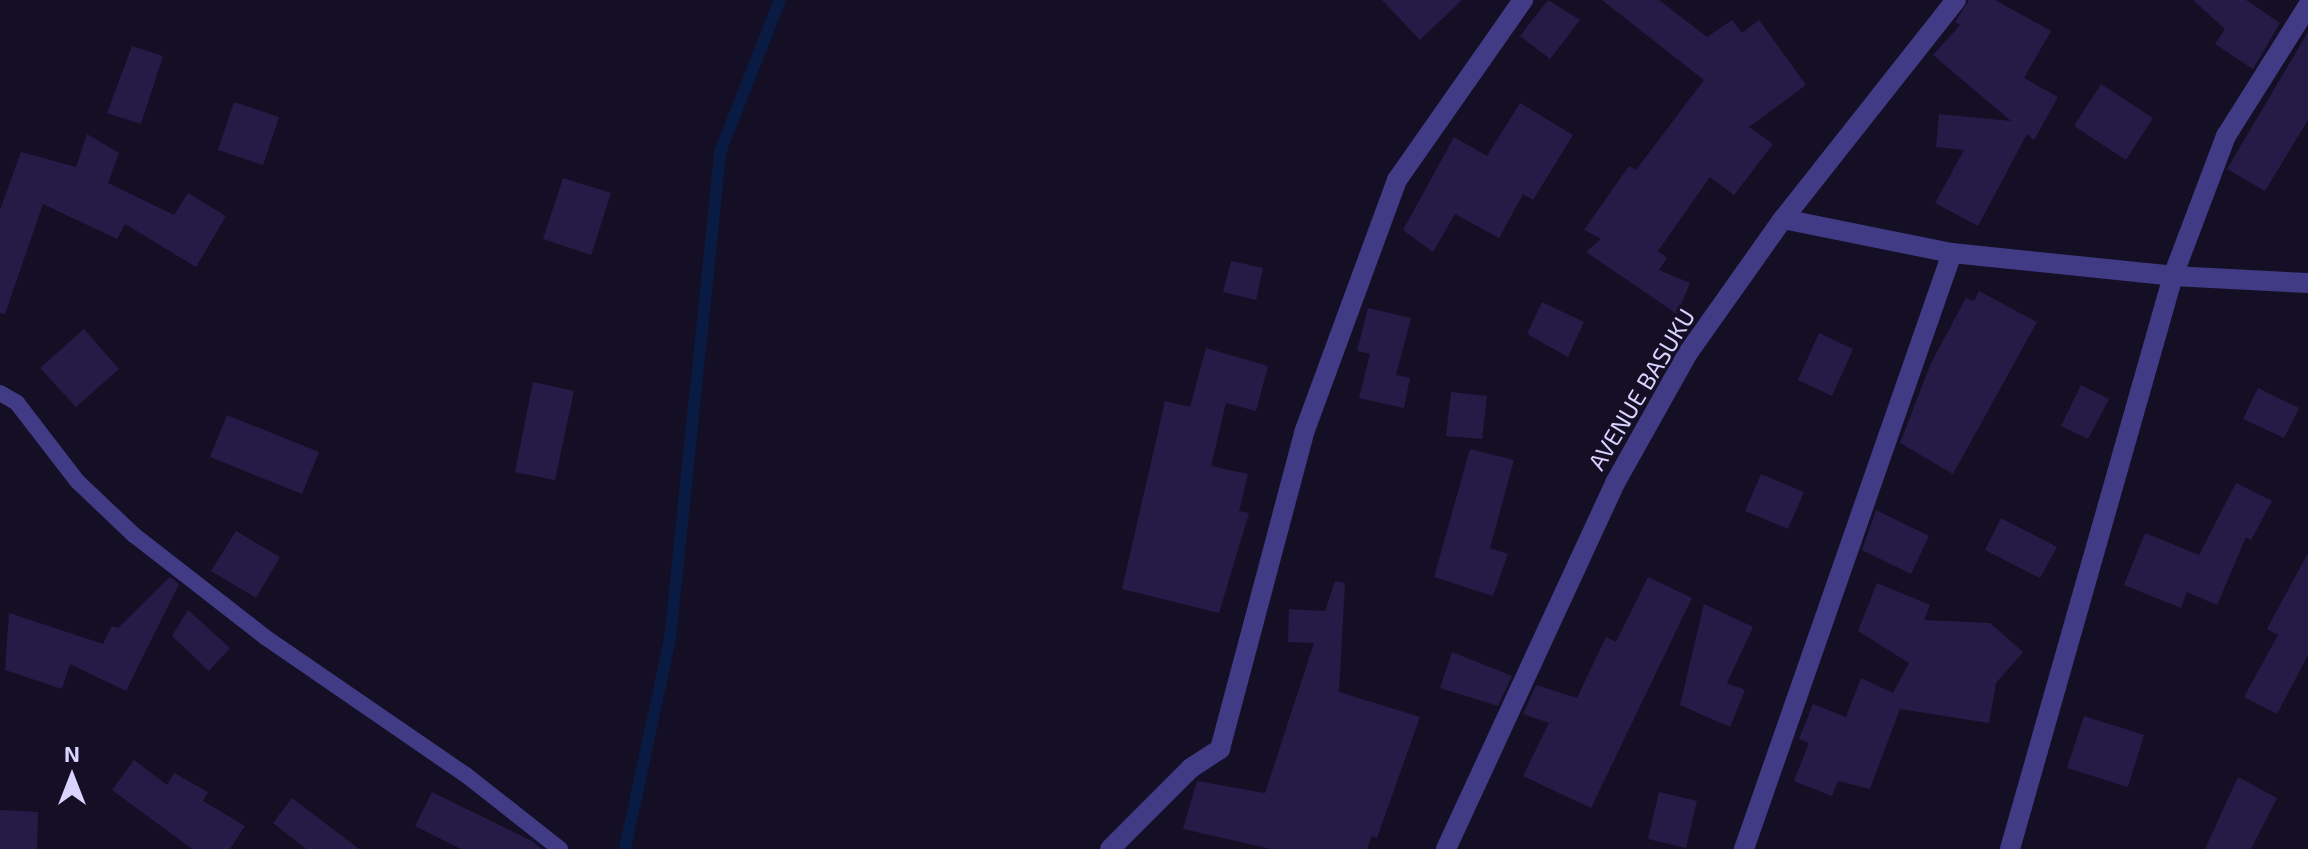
<!DOCTYPE html>
<style>
body{margin:0}
#map{position:relative;width:2308px;height:849px;overflow:hidden;background:#140f25;font-family:"Exo 2",sans-serif}
div>[style]{position:absolute}
.stream>*{height:12px;margin:-6px;padding:0 6px;transform-origin:6px;border-radius:6px;background:#0a1b43}
.building>*{inset:0;background:#261b46}
.service>*{height:16px;margin:-8px;padding:0 8px;transform-origin:8px;border-radius:8px;background:#413a84}
.minor>*{height:20px;margin:-10px;padding:0 10px;transform-origin:10px;border-radius:10px;background:#413a84}
span{translate:-50% -50%;white-space:nowrap;text-align:center;line-height:1.15;-webkit-text-stroke:6px #140f25;paint-order:stroke}
.street-label{font-size:24px;color:#dbd3ff}
.north{position:absolute;left:32px;top:737px;width:80px;height:80px;-webkit-text-stroke:6px #140f25;paint-order:stroke;rotate:0deg;font-size:22px;font-weight:700;line-height:32px;text-align:center;color:#dbd3ff}
.north::after{content:'';display:block;margin:auto;width:28px;height:36px;background:#dbd3ff;clip-path:polygon(50% 0,100% 100%,50% 72%,0 100%)}
</style>
<div id="map">
<div class="stream">
<i style="left:625px;top:849px;width:215px;rotate:-77.9deg"></i>
<i style="left:670px;top:639px;width:490px;rotate:-84.1deg"></i>
<i style="left:720px;top:152px;width:163px;rotate:-68.5deg"></i>
</div>
<div class="building">
<i style="clip-path:polygon(1382px 0,1462px 0,1420px 40px)"></i>
<i style="clip-path:polygon(1548px 0,1580px 20px,1550px 59px,1520px 36px)"></i>
<i style="clip-path:polygon(1602px 0,1659px 0,1707px 37px,1732px 20px,1742px 33px,1759px 20px,1806px 85px,1749px 127px,1773px 144px,1734px 195px,1710px 177px,1658px 251px,1667px 258px,1659px 270px,1690px 283px,1677px 314px,1586px 252px,1601px 239px,1584px 230px,1629px 166px,1636px 170px,1704px 80px)"></i>
<i style="clip-path:polygon(1969px 0,1995px 0,2051px 31px,2024px 78px,2058px 97px,2034px 140px,2027px 134px,1978px 226px,1935px 203px,1964px 150px,1936px 147px,1939px 114px,2011px 121px,1933px 55px,1960px 25px,1955px 22px)"></i>
<i style="clip-path:polygon(2193px 0,2246px 0,2280px 23px,2253px 69px,2215px 44px,2225px 29px)"></i>
<i style="clip-path:polygon(2308px 32px,2308px 120px,2265px 191px,2227px 169px)"></i>
<i style="clip-path:polygon(132px 46px,163px 56px,141px 124px,107px 113px)"></i>
<i style="clip-path:polygon(2101px 84px,2153px 118px,2126px 160px,2074px 126px)"></i>
<i style="clip-path:polygon(234px 102px,279px 117px,263px 165px,218px 150px)"></i>
<i style="clip-path:polygon(1520px 103px,1573px 135px,1533px 200px,1523px 194px,1499px 238px,1455px 214px,1433px 252px,1403px 230px,1454px 137px,1487px 156px)"></i>
<i style="clip-path:polygon(87px 134px,119px 153px,108px 183px,174px 215px,188px 193px,226px 216px,196px 267px,125px 224px,117px 239px,43px 204px,5px 314px,0 313px,0 210px,21px 152px,76px 167px)"></i>
<i style="clip-path:polygon(563px 178px,611px 193px,591px 255px,543px 239px)"></i>
<i style="clip-path:polygon(1231px 261px,1263px 268px,1256px 300px,1223px 292px)"></i>
<i style="clip-path:polygon(1979px 291px,2037px 322px,1953px 474px,1900px 443px,1931px 363px,1966px 298px,1974px 301px)"></i>
<i style="clip-path:polygon(1542px 302px,1584px 322px,1568px 357px,1527px 334px)"></i>
<i style="clip-path:polygon(1368px 308px,1411px 318px,1396px 375px,1410px 378px,1404px 408px,1359px 398px,1370px 354px,1357px 351px)"></i>
<i style="clip-path:polygon(84px 329px,119px 369px,76px 407px,40px 368px)"></i>
<i style="clip-path:polygon(1819px 333px,1853px 349px,1832px 396px,1798px 380px)"></i>
<i style="clip-path:polygon(1206px 348px,1268px 366px,1256px 411px,1226px 403px,1211px 466px,1248px 474px,1239px 511px,1249px 513px,1219px 613px,1122px 589px,1165px 401px,1190px 407px)"></i>
<i style="clip-path:polygon(533px 382px,574px 391px,555px 480px,515px 472px)"></i>
<i style="clip-path:polygon(2081px 385px,2109px 399px,2088px 439px,2061px 426px)"></i>
<i style="clip-path:polygon(2258px 388px,2299px 408px,2284px 438px,2243px 419px)"></i>
<i style="clip-path:polygon(1451px 392px,1487px 396px,1482px 439px,1446px 436px)"></i>
<i style="clip-path:polygon(227px 415px,319px 452px,302px 494px,210px 457px)"></i>
<i style="clip-path:polygon(1470px 449px,1514px 460px,1490px 548px,1508px 554px,1493px 596px,1434px 577px)"></i>
<i style="clip-path:polygon(1761px 474px,1804px 492px,1788px 529px,1745px 511px)"></i>
<i style="clip-path:polygon(2236px 483px,2272px 501px,2251px 540px,2246px 537px,2217px 605px,2187px 592px,2181px 608px,2124px 585px,2145px 533px,2199px 555px)"></i>
<i style="clip-path:polygon(1876px 510px,1929px 536px,1911px 574px,1862px 550px)"></i>
<i style="clip-path:polygon(2001px 518px,2057px 547px,2040px 578px,1985px 550px)"></i>
<i style="clip-path:polygon(236px 531px,280px 557px,256px 598px,211px 571px)"></i>
<i style="clip-path:polygon(2308px 553px,2308px 655px,2277px 714px,2244px 697px,2278px 635px,2267px 629px)"></i>
<i style="clip-path:polygon(170px 577px,179px 584px,126px 691px,70px 664px,62px 689px,5px 670px,9px 613px,103px 644px,112px 626px,118px 628px)"></i>
<i style="clip-path:polygon(1648px 577px,1692px 598px,1591px 808px,1523px 776px,1549px 723px,1523px 714px,1536px 685px,1577px 698px,1606px 637px,1616px 642px)"></i>
<i style="clip-path:polygon(1335px 581px,1345px 583px,1339px 692px,1420px 717px,1377px 838px,1372px 836px,1367px 849px,1271px 849px,1183px 829px,1197px 781px,1265px 793px,1314px 643px,1288px 642px,1289px 609px,1325px 611px)"></i>
<i style="clip-path:polygon(1877px 583px,1930px 605px,1924px 620px,1990px 623px,2023px 652px,1996px 683px,1989px 723px,1900px 709px,1870px 789px,1838px 781px,1832px 796px,1794px 781px,1809px 743px,1799px 739px,1813px 704px,1846px 717px,1861px 678px,1893px 693px,1909px 663px,1858px 631px)"></i>
<i style="clip-path:polygon(1704px 604px,1753px 627px,1727px 683px,1745px 690px,1730px 727px,1680px 705px)"></i>
<i style="clip-path:polygon(188px 610px,230px 648px,209px 671px,172px 636px)"></i>
<i style="clip-path:polygon(1452px 652px,1512px 676px,1498px 706px,1440px 688px)"></i>
<i style="clip-path:polygon(2084px 716px,2144px 735px,2128px 787px,2067px 768px)"></i>
<i style="clip-path:polygon(134px 760px,167px 785px,174px 773px,208px 792px,203px 801px,245px 826px,230px 849px,192px 849px,112px 790px)"></i>
<i style="clip-path:polygon(2238px 777px,2277px 798px,2251px 849px,2205px 849px)"></i>
<i style="clip-path:polygon(432px 792px,532px 841px,542px 849px,461px 849px,415px 826px)"></i>
<i style="clip-path:polygon(1659px 792px,1697px 801px,1686px 848px,1648px 839px)"></i>
<i style="clip-path:polygon(292px 798px,359px 849px,306px 849px,273px 823px)"></i>
<i style="clip-path:polygon(0 810px,38px 812px,37px 849px,0 849px)"></i>
</div>
<div class="service">
<i style="left:0;top:393px;width:20px;rotate:30deg"></i>
<i style="left:17px;top:403px;width:98px;rotate:52.4deg"></i>
<i style="left:77px;top:481px;width:79px;rotate:43.5deg"></i>
<i style="left:134px;top:535px;width:166px;rotate:37.9deg"></i>
<i style="left:265px;top:637px;width:244px;rotate:34.5deg"></i>
<i style="left:466px;top:775px;width:120px;rotate:38.2deg"></i>
</div>
<div class="minor">
<i style="left:1783px;top:219px;width:172px;rotate:11.4deg"></i>
<i style="left:1952px;top:253px;width:222px;rotate:5.9deg"></i>
<i style="left:2173px;top:276px;width:135px;rotate:3deg"></i>
<i style="left:1110px;top:849px;width:115px;rotate:-45deg"></i>
<i style="left:1191px;top:768px;width:35px;rotate:-33deg"></i>
<i style="left:1220px;top:749px;width:330px;rotate:-75.1deg"></i>
<i style="left:1305px;top:430px;width:266px;rotate:-69.8deg"></i>
<i style="left:1397px;top:180px;width:220px;rotate:-55deg"></i>
<i style="left:1446px;top:849px;width:403px;rotate:-65.2deg"></i>
<i style="left:1615px;top:483px;width:149px;rotate:-60.7deg"></i>
<i style="left:1688px;top:353px;width:164px;rotate:-54.7deg"></i>
<i style="left:1783px;top:219px;width:279px;rotate:-51.7deg"></i>
<i style="left:1744px;top:849px;width:631px;rotate:-70.76deg"></i>
<i style="left:2010px;top:849px;width:596px;rotate:-74.12deg"></i>
<i style="left:2173px;top:276px;width:150px;rotate:-69.3deg"></i>
<i style="left:2226px;top:136px;width:154px;rotate:-57.8deg"></i>
</div>
<div class="street-label">
<span style="left:1641px;top:389px;rotate:-59deg">AVENUE BASUKU</span>
</div>
<div class="north">N</div>
</div>
